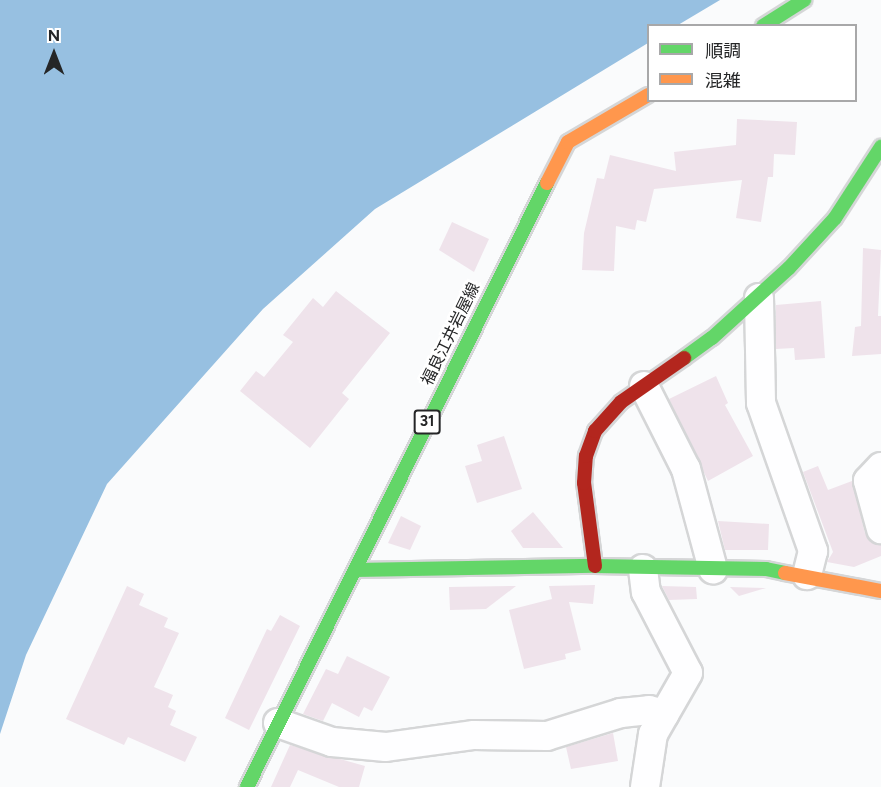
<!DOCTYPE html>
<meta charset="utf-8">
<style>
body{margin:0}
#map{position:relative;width:881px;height:787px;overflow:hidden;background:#fafbfc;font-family:Figtree,"Noto Sans JP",sans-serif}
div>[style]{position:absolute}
.water>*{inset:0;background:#97c0e1}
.building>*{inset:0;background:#efe3eb}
.roads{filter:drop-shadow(2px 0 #d5d6d7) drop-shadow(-2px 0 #d5d6d7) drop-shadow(0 2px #d5d6d7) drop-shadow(0 -2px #d5d6d7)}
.street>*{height:28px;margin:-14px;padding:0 14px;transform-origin:14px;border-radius:14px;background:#fefeff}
.fast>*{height:14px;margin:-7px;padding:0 7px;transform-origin:7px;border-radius:7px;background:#63d668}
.slow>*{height:14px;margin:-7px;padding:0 7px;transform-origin:7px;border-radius:7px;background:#ff974d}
.jam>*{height:14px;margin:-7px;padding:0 7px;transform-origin:7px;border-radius:7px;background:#b3261e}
span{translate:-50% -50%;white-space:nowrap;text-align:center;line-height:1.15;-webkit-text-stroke:5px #fff;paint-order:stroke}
.shield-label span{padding:2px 4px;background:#fff;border:2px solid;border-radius:4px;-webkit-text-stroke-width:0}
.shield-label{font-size:15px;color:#252627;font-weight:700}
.street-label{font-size:16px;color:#252627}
.legend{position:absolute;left:647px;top:24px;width:210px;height:78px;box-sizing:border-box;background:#fff;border:2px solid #a8a8a9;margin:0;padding:8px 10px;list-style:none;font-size:18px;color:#252627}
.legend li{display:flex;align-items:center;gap:12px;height:30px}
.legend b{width:30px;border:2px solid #a8a8a9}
.north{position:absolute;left:24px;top:24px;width:60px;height:60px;-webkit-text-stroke:4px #fff;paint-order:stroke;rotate:0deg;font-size:16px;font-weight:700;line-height:24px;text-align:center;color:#252627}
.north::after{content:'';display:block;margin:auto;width:21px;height:27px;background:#252627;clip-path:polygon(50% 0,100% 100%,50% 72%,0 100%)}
</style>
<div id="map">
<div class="water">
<i style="clip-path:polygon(0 0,720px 0,678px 25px,648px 26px,648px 43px,375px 209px,263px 309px,107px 484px,26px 655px,0 734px)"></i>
</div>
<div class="building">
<i style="clip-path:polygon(737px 119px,797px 122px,795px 155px,774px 154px,773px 177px,768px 177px,761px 222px,736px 218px,742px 180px,654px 189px,646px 222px,637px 220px,635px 230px,616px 226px,614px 271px,582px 270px,584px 233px,597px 178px,604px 179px,610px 155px,676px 171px,674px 152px,736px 145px)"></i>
<i style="clip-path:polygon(452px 222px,489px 239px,474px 272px,439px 250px)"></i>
<i style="clip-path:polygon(863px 248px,881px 250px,878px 316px,881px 316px,881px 354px,852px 356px,855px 327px,861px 326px)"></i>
<i style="clip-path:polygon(336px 291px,390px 333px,342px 393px,349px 399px,310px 448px,240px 391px,256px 371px,264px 377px,293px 342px,283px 335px,313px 298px,323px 307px)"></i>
<i style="clip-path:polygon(821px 301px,825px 358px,795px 360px,794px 348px,776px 349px,776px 305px)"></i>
<i style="clip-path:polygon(716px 376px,728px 403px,725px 405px,753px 456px,708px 481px,669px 399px)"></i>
<i style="clip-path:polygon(504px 436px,522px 489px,477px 503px,465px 466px,482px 461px,477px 445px)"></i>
<i style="clip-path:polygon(818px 466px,828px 490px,852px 481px,865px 533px,870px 541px,881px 545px,881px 556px,854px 567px,827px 562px,833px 552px,803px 472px)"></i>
<i style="clip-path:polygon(533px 512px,563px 548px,523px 548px,511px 531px)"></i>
<i style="clip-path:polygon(401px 516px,421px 526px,410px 550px,388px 543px)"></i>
<i style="clip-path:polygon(718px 521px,769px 524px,768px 550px,725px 550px)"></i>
<i style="clip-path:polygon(595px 585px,593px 604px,569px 602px,581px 650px,565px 654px,566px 659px,524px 669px,509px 610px,552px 599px,549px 586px)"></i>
<i style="clip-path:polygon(127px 586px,144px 594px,139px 605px,168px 618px,164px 627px,179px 633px,154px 687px,173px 695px,168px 707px,176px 711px,170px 725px,197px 737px,185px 762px,128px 737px,124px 745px,66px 719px)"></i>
<i style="clip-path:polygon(516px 586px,486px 609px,450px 610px,449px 587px)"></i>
<i style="clip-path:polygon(662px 586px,696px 587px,697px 599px,669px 600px)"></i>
<i style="clip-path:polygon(730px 587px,764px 588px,766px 588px,739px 596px)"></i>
<i style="clip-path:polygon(280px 615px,300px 626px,249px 730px,225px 718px,267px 629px,271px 631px)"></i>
<i style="clip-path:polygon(347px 656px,390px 677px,372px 711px,364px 707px,359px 717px,332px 703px,323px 721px,303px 714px,326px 669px,338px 674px)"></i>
<i style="clip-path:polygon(613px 733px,618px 761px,571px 769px,566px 747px)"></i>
<i style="clip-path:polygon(290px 745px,365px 766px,359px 787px,339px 787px,298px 770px,290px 787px,271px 787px)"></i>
</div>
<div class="roads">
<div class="street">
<i style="left:759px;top:298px;width:105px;rotate:88.9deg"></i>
<i style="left:761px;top:403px;width:157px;rotate:70.6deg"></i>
<i style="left:813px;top:551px;width:25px;rotate:104deg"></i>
<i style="left:644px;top:386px;width:93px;rotate:63.2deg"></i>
<i style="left:686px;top:469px;width:104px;rotate:74.9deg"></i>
<i style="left:881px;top:467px;width:19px;rotate:133deg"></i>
<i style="left:868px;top:481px;width:50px;rotate:74.8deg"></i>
<i style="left:643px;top:569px;width:23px;rotate:83deg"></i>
<i style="left:646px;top:592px;width:91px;rotate:62.6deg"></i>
<i style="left:688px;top:673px;width:70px;rotate:119.8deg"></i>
<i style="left:653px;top:734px;width:54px;rotate:98.6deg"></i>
<i style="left:278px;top:723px;width:57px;rotate:19.4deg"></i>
<i style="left:332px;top:742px;width:54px;rotate:5.3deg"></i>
<i style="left:386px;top:747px;width:89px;rotate:-7.8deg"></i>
<i style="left:474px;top:735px;width:73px;rotate:0.8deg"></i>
<i style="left:547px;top:736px;width:77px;rotate:-17.3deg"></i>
<i style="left:621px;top:713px;width:28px;rotate:-6deg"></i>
<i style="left:649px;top:710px;width:16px;rotate:15deg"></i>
</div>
<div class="fast">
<i style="left:763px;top:26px;width:49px;rotate:-32.4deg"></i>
<i style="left:684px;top:358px;width:34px;rotate:-36deg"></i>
<i style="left:712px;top:338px;width:104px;rotate:-42.3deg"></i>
<i style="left:789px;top:268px;width:68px;rotate:-47.4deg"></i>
<i style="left:835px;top:218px;width:85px;rotate:-57.1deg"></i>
<i style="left:355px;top:570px;width:240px;rotate:-1deg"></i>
<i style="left:595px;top:566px;width:171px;rotate:1deg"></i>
<i style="left:766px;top:569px;width:19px;rotate:12deg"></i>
<i style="left:247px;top:787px;width:674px;rotate:-63.59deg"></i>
</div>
<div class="slow">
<i style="left:547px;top:183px;width:46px;rotate:-62.9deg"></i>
<i style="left:568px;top:142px;width:93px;rotate:-30.4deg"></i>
<i style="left:785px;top:573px;width:98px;rotate:10.6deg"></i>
</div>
<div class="jam">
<i style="left:595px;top:566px;width:84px;rotate:-97.5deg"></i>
<i style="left:584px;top:483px;width:27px;rotate:-86deg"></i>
<i style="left:586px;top:456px;width:27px;rotate:-70deg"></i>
<i style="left:595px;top:431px;width:39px;rotate:-48deg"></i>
<i style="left:621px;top:402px;width:77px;rotate:-34.9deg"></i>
</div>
</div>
<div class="shield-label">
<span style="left:427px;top:422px">31</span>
</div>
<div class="street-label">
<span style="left:451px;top:334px;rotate:-64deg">福良江井岩屋線</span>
</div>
<ul class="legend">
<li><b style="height:8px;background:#63d668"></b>順調</li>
<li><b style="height:8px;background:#ff974d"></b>混雑</li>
</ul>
<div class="north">N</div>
</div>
